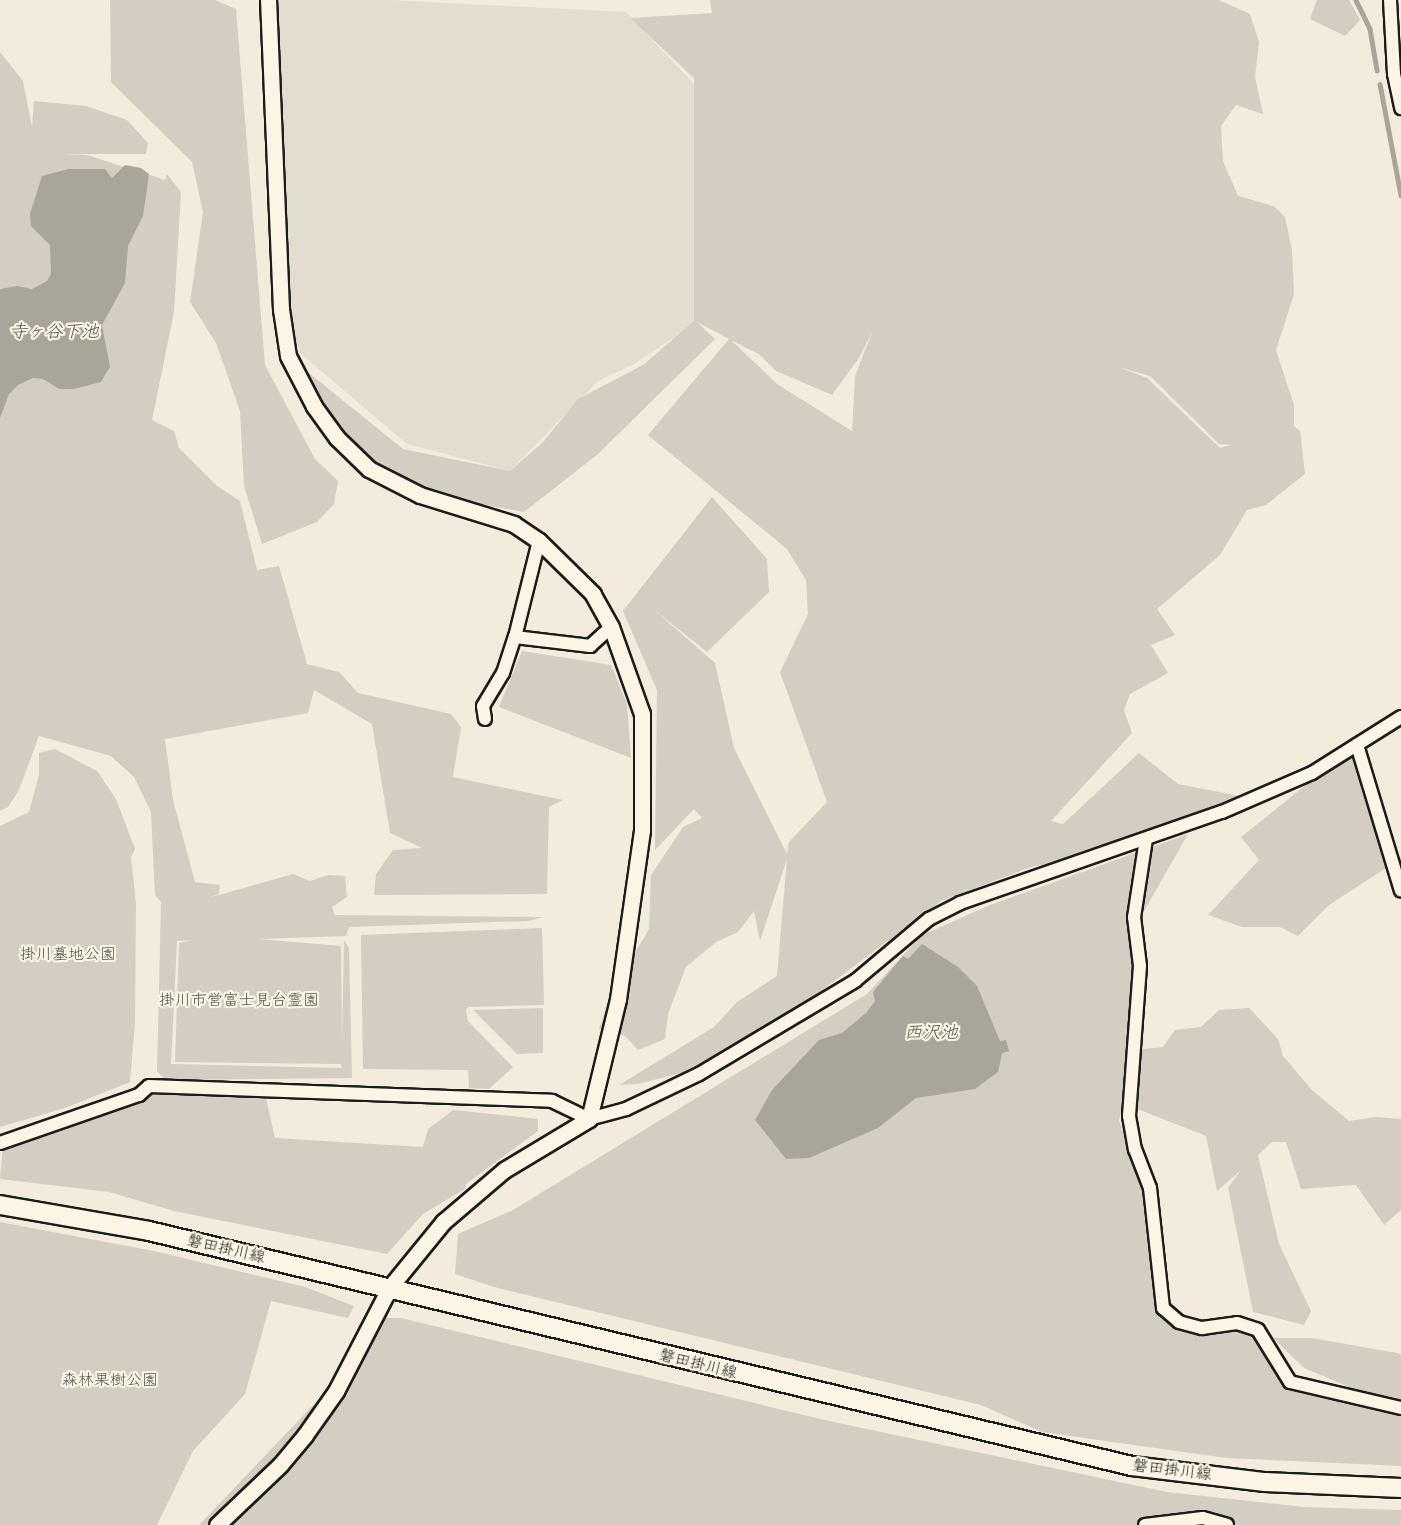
<!DOCTYPE html>
<meta charset="utf-8">
<style>
body{margin:0}
#map{position:relative;width:1401px;height:1525px;overflow:hidden;background:#f3ecdd;font-family:"Architects Daughter","Klee One",sans-serif}
div>[style]{position:absolute}
.built>*{inset:0;background:#e3ddcf}
.green>*{inset:0;background:#d3cec1}
.water>*{inset:0;background:#aaa59b}
.stream>*{height:4.5px;margin:-2.25px;padding:0 2.25px;transform-origin:2.25px;border-radius:2.25px;background:#aaa59b}
.roads{filter:drop-shadow(2px 0 #1c1c1c) drop-shadow(-2px 0 #1c1c1c) drop-shadow(0 2px #1c1c1c) drop-shadow(0 -2px #1c1c1c)}
.minor>*{height:12px;margin:-6px;padding:0 6px;transform-origin:6px;border-radius:6px;background:#fcf5e5}
.tertiary>*{height:15px;margin:-7.5px;padding:0 7.5px;transform-origin:7.5px;border-radius:7.5px;background:#fcf5e5}
.secondary>*{height:18px;margin:-9px;padding:0 9px;transform-origin:9px;border-radius:9px;background:#fcf5e5}
span{translate:-50% -50%;white-space:nowrap;text-align:center;line-height:1.15;-webkit-text-stroke:4.5px #fcf5e5;paint-order:stroke}
.park-label{font-size:16px;color:#53514e}
.street-label{font-size:16px;color:#1c1c1c}
.water-label{font-size:18px;color:#55534f;font-style:italic}
</style>
<div id="map">
<div class="built">
<i style="clip-path:polygon(278px 0,389px 0,626px 12px,694px 84px,701px 319px,634px 364px,598px 381px,510px 471px,407px 444px,300px 353px,290px 322px)"></i>
</div>
<div class="green">
<i style="clip-path:polygon(110px 0,215px 0,236px 9px,265px 365px,315px 459px,338px 481px,334px 504px,317px 522px,262px 544px,244px 486px,240px 411px,216px 343px,190px 302px,203px 212px,192px 162px,111px 82px)"></i>
<i style="clip-path:polygon(evenodd,710px 0,1219px 0,1250px 14px,1259px 42px,1255px 77px,1263px 114px,1236px 105px,1221px 126px,1223px 161px,1238px 196px,1274px 206px,1285px 217px,1292px 250px,1294px 294px,1276px 350px,1294px 405px,1294px 426px,1300px 431px,1305px 474px,1266px 505px,1247px 510px,1220px 555px,1157px 609px,1175px 635px,1151px 645px,1168px 673px,1130px 694px,1124px 710px,1132px 733px,1051px 821px,1063px 824px,1139px 753px,1178px 784px,1239px 796px,1097px 855px,1031px 867px,941px 901px,797px 1009px,755px 1034px,681px 1073px,638px 1084px,619px 1085px,714px 1027px,737px 1002px,777px 976px,787px 859px,760px 941px,754px 911px,738px 932px,716px 942px,686px 967px,668px 1014px,665px 1039px,638px 1050px,625px 1036px,599px 1029px,613px 990px,649px 929px,651px 875px,683px 827px,702px 818px,694px 809px,655px 850px,657px 690px,623px 611px,712px 497px,767px 559px,769px 592px,707px 652px,653px 609px,715px 663px,734px 748px,787px 854px,789px 842px,827px 802px,780px 672px,808px 614px,806px 580px,787px 549px,648px 435px,729px 339px,697px 322px,715px 339px,598px 454px,524px 512px,412px 491px,350px 450px,288px 356px,403px 449px,510px 471px,544px 441px,578px 399px,643px 365px,694px 321px,694px 78px,630px 18px,712px 13px,710px 0,873px 330px,855px 376px,852px 431px,777px 384px,731px 340px,760px 355px,776px 371px,832px 395px,859px 358px,873px 330px,710px 0,1118px 367px,1150px 376px,1219px 444px,1231px 445px,1220px 448px,1147px 378px,1118px 367px)"></i>
<i style="clip-path:polygon(1317px 0,1349px 0,1360px 20px,1345px 36px,1310px 19px)"></i>
<i style="clip-path:polygon(evenodd,0 52px,23px 81px,32px 127px,34px 101px,86px 106px,127px 120px,148px 143px,146px 154px,61px 154px,87px 155px,165px 180px,167px 174px,181px 192px,174px 312px,152px 420px,174px 431px,179px 448px,216px 485px,240px 501px,257px 570px,279px 566px,307px 664px,339px 672px,358px 693px,451px 714px,461px 727px,453px 777px,563px 800px,549px 807px,547px 894px,374px 895px,376px 874px,393px 850px,422px 848px,390px 833px,372px 724px,314px 690px,308px 713px,165px 739px,173px 800px,195px 882px,220px 885px,219px 894px,208px 898px,293px 874px,310px 881px,328px 875px,345px 876px,347px 897px,332px 907px,335px 915px,543px 917px,528px 921px,349px 927px,346px 936px,259px 939px,341px 946px,342px 1040px,344px 940px,349px 948px,352px 1078px,165px 1080px,157px 1071px,161px 902px,155px 895px,151px 812px,134px 777px,111px 756px,39px 736px,19px 790px,8px 807px,0 811px,0 52px,194px 940px,179px 943px,175px 1062px,341px 1064px,342px 1068px,171px 1064px,177px 941px,194px 940px)"></i>
<i style="clip-path:polygon(522px 651px,611px 665px,627px 704px,631px 758px,499px 707px)"></i>
<i style="clip-path:polygon(55px 749px,97px 771px,116px 799px,135px 849px,131px 857px,136px 903px,135px 1023px,130px 1082px,65px 1108px,0 1127px,0 826px,29px 812px,39px 775px,39px 753px)"></i>
<i style="clip-path:polygon(1351px 749px,1378px 842px,1392px 864px,1329px 905px,1298px 936px,1280px 927px,1242px 927px,1208px 915px,1259px 860px,1241px 837px)"></i>
<i style="clip-path:polygon(1188px 834px,1139px 920px,1133px 1050px,1163px 1047px,1175px 1030px,1201px 1027px,1219px 1010px,1249px 1008px,1278px 1039px,1283px 1056px,1312px 1090px,1349px 1121px,1376px 1117px,1401px 1119px,1401px 1210px,1384px 1225px,1356px 1185px,1301px 1189px,1286px 1142px,1272px 1142px,1258px 1155px,1279px 1244px,1311px 1311px,1304px 1325px,1253px 1312px,1228px 1188px,1241px 1170px,1217px 1191px,1206px 1136px,1130px 1106px,1132px 1057px,1119px 1121px,1150px 1188px,1163px 1308px,1192px 1325px,1258px 1330px,1290px 1382px,1401px 1411px,1401px 1466px,1226px 1458px,1042px 1432px,981px 1405px,494px 1287px,455px 1274px,458px 1234px,513px 1210px,867px 994px,922px 935px,990px 905px)"></i>
<i style="clip-path:polygon(542px 928px,544px 1005px,468px 1007px,466px 1010px,468px 1021px,513px 1067px,489px 1089px,469px 1088px,468px 1070px,363px 1069px,361px 935px)"></i>
<i style="clip-path:polygon(543px 1008px,543px 1053px,517px 1054px,473px 1010px)"></i>
<i style="clip-path:polygon(150px 1091px,266px 1098px,275px 1138px,423px 1147px,428px 1129px,453px 1110px,538px 1119px,538px 1131px,466px 1184px,465px 1189px,423px 1214px,387px 1254px,174px 1211px,109px 1192px,0 1179px,3px 1147px,61px 1130px)"></i>
<i style="clip-path:polygon(0 1222px,154px 1251px,305px 1287px,354px 1306px,348px 1318px,271px 1301px,245px 1394px,193px 1451px,157px 1525px,0 1525px)"></i>
<i style="clip-path:polygon(381px 1318px,401px 1318px,829px 1421px,1167px 1492px,1304px 1507px,1401px 1510px,1401px 1525px,199px 1525px,359px 1357px)"></i>
<i style="clip-path:polygon(1273px 1338px,1312px 1338px,1397px 1353px,1401px 1355px,1401px 1403px,1373px 1397px,1304px 1368px)"></i>
</div>
<div class="water">
<i style="clip-path:polygon(125px 165px,141px 168px,149px 174px,143px 216px,128px 246px,125px 283px,102px 325px,110px 367px,101px 382px,73px 389px,59px 389px,43px 379px,33px 378px,18px 385px,9px 394px,0 418px,0 289px,17px 286px,32px 289px,47px 281px,51px 274px,50px 245px,31px 226px,30px 214px,42px 176px,68px 169px,105px 169px,112px 178px)"></i>
<i style="clip-path:polygon(922px 944px,958px 967px,977px 986px,1000px 1041px,1006px 1040px,1009px 1051px,1002px 1053px,998px 1072px,975px 1089px,916px 1098px,878px 1128px,809px 1158px,786px 1159px,755px 1120px,772px 1090px,819px 1040px,842px 1033px,866px 1013px,875px 1001px,873px 992px,903px 956px,908px 959px)"></i>
</div>
<div class="stream">
<i style="left:1356px;top:0;width:32px;rotate:64deg"></i>
<i style="left:1370px;top:29px;width:42px;rotate:80.3deg"></i>
<i style="left:1380px;top:84px;width:113px;rotate:79.3deg"></i>
</div>
<div class="roads">
<div class="minor">
<i style="left:1390px;top:0;width:74px;rotate:86.9deg"></i>
<i style="left:1394px;top:74px;width:35px;rotate:78deg"></i>
<i style="left:515px;top:637px;width:76px;rotate:6.8deg"></i>
<i style="left:590px;top:646px;width:28px;rotate:-42deg"></i>
<i style="left:485px;top:719px;width:13px;rotate:-99deg"></i>
<i style="left:483px;top:706px;width:39px;rotate:-59deg"></i>
<i style="left:503px;top:673px;width:38px;rotate:-72deg"></i>
<i style="left:515px;top:637px;width:99px;rotate:-76deg"></i>
<i style="left:1357px;top:745px;width:152px;rotate:73.2deg"></i>
<i style="left:1146px;top:839px;width:79px;rotate:98.7deg"></i>
<i style="left:1134px;top:917px;width:49px;rotate:83deg"></i>
<i style="left:1140px;top:966px;width:150px;rotate:94.2deg"></i>
<i style="left:1129px;top:1116px;width:34px;rotate:80deg"></i>
<i style="left:1135px;top:1149px;width:42px;rotate:69deg"></i>
<i style="left:1150px;top:1188px;width:121px;rotate:83.8deg"></i>
<i style="left:1163px;top:1308px;width:21px;rotate:41deg"></i>
<i style="left:1179px;top:1322px;width:24px;rotate:15deg"></i>
<i style="left:1202px;top:1328px;width:35px;rotate:-8deg"></i>
<i style="left:1237px;top:1323px;width:22px;rotate:18deg"></i>
<i style="left:1258px;top:1330px;width:61px;rotate:58.4deg"></i>
<i style="left:1290px;top:1382px;width:114px;rotate:13.2deg"></i>
<i style="left:0;top:1143px;width:147px;rotate:-19.1deg"></i>
<i style="left:139px;top:1095px;width:13px;rotate:-42deg"></i>
<i style="left:149px;top:1086px;width:403px;rotate:2.1deg"></i>
<i style="left:552px;top:1101px;width:41px;rotate:25.9deg"></i>
<i style="left:589px;top:1119px;width:38px;rotate:-15deg"></i>
<i style="left:626px;top:1109px;width:81px;rotate:-25.6deg"></i>
<i style="left:699px;top:1074px;width:182px;rotate:-30.8deg"></i>
<i style="left:855px;top:981px;width:97px;rotate:-40deg"></i>
<i style="left:929px;top:919px;width:35px;rotate:-27deg"></i>
<i style="left:960px;top:903px;width:277px;rotate:-19.2deg"></i>
<i style="left:1222px;top:812px;width:98px;rotate:-23.4deg"></i>
<i style="left:1312px;top:773px;width:105px;rotate:-32.2deg"></i>
<i style="left:1145px;top:1525px;width:58px;rotate:-6.9deg"></i>
<i style="left:1203px;top:1518px;width:25px;rotate:16deg"></i>
</div>
<div class="tertiary">
<i style="left:217px;top:1525px;width:87px;rotate:-43.6deg"></i>
<i style="left:280px;top:1465px;width:39px;rotate:-50deg"></i>
<i style="left:305px;top:1435px;width:54px;rotate:-54.8deg"></i>
<i style="left:336px;top:1391px;width:117px;rotate:-62.6deg"></i>
<i style="left:390px;top:1287px;width:84px;rotate:-50.8deg"></i>
<i style="left:443px;top:1222px;width:80px;rotate:-40.4deg"></i>
<i style="left:504px;top:1170px;width:99px;rotate:-31deg"></i>
<i style="left:589px;top:1119px;width:123px;rotate:-76.4deg"></i>
<i style="left:618px;top:999px;width:171px;rotate:-81.9deg"></i>
<i style="left:642px;top:830px;width:116px;rotate:-90deg"></i>
<i style="left:642px;top:714px;width:92px;rotate:-109.6deg"></i>
<i style="left:611px;top:627px;width:38px;rotate:-119deg"></i>
<i style="left:593px;top:594px;width:76px;rotate:-135.5deg"></i>
<i style="left:539px;top:541px;width:30px;rotate:-146deg"></i>
<i style="left:514px;top:524px;width:98px;rotate:-162.9deg"></i>
<i style="left:420px;top:495px;width:57px;rotate:-153deg"></i>
<i style="left:369px;top:469px;width:45px;rotate:-135.9deg"></i>
<i style="left:337px;top:438px;width:39px;rotate:-126deg"></i>
<i style="left:314px;top:406px;width:56px;rotate:-117.5deg"></i>
<i style="left:288px;top:356px;width:48px;rotate:-98.5deg"></i>
<i style="left:281px;top:309px;width:309px;rotate:-92.4deg"></i>
</div>
<div class="secondary">
<i style="left:0;top:1205px;width:151px;rotate:9.9deg"></i>
<i style="left:149px;top:1231px;width:1011px;rotate:13.45deg"></i>
<i style="left:1132px;top:1466px;width:134px;rotate:6.9deg"></i>
<i style="left:1265px;top:1482px;width:136px;rotate:2.5deg"></i>
</div>
</div>
<div class="park-label">
<span style="left:68px;top:954px">掛川墓地公園</span>
<span style="left:239px;top:1000px">掛川市営富士見台霊園</span>
<span style="left:110px;top:1380px">森林果樹公園</span>
</div>
<div class="street-label">
<span style="left:226px;top:1249px;rotate:13deg">磐田掛川線</span>
<span style="left:698px;top:1364px;rotate:14deg">磐田掛川線</span>
<span style="left:1172px;top:1470px;rotate:7deg">磐田掛川線</span>
</div>
<div class="water-label">
<span style="left:54px;top:332px">寺ヶ谷下池</span>
<span style="left:931px;top:1033px">西沢池</span>
</div>
</div>
